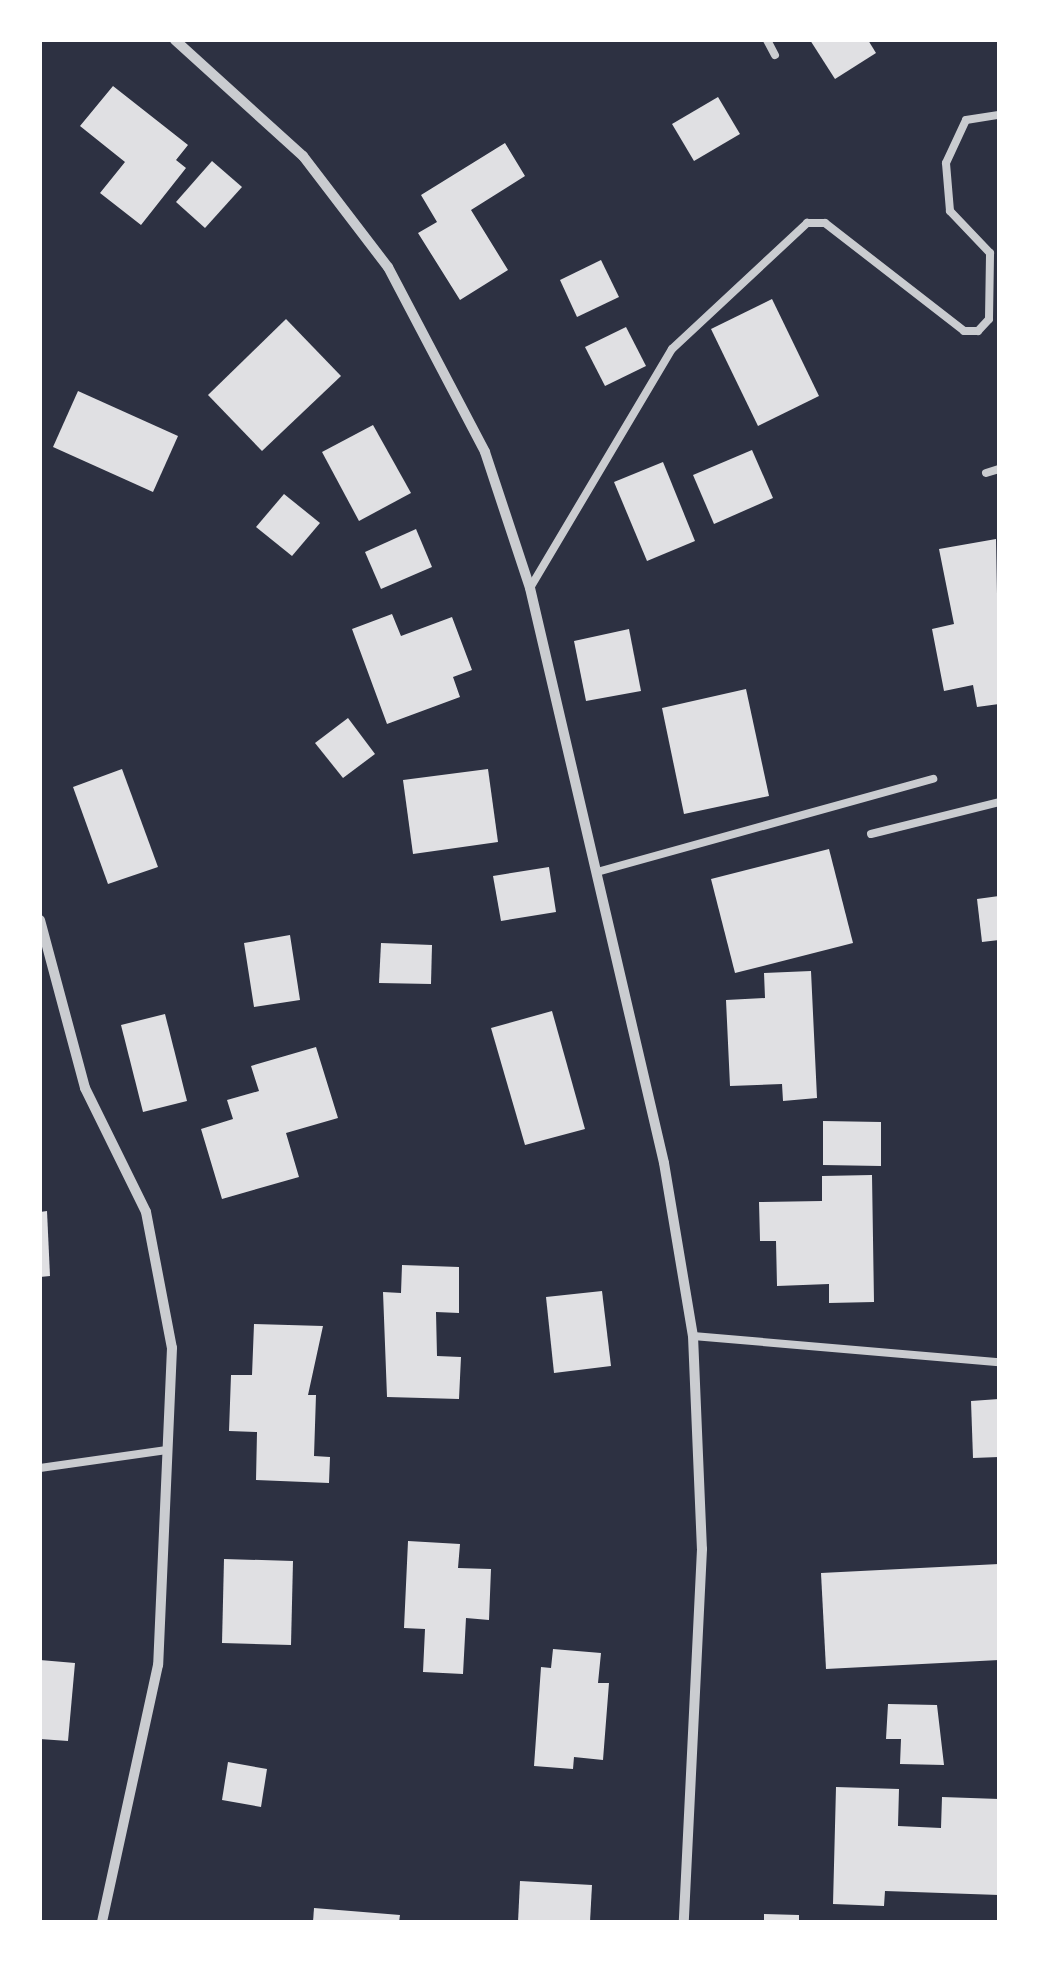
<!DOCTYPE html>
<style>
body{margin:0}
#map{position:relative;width:1039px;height:1962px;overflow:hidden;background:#2d3142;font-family:Raleway,sans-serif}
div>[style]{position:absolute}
.building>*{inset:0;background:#e0e0e3}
.service>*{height:8px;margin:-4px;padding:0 4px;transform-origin:4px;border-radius:4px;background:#caccd0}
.minor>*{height:10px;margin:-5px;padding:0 5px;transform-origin:5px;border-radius:5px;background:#caccd0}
span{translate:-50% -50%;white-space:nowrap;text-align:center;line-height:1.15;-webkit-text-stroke:9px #fff;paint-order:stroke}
.frame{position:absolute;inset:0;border:42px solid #fff;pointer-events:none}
</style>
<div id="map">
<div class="building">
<i style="clip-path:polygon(810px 40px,868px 40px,876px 53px,835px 79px)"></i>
<i style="clip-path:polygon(113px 86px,188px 145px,176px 160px,186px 168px,141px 225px,100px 193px,125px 162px,80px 126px)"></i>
<i style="clip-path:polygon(718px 97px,740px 134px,694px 161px,672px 124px)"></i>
<i style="clip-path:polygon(505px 143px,525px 176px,471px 210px,508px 270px,460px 300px,418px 233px,437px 222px,421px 195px)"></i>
<i style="clip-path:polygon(212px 161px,242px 187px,205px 228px,176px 202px)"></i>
<i style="clip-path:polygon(601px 260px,619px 297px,577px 317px,560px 280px)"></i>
<i style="clip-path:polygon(772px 299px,819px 396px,758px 426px,711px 329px)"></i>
<i style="clip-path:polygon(286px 319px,341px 376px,262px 451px,208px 395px)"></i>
<i style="clip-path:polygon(626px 327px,646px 366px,605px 386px,585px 347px)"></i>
<i style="clip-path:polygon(78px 391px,178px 436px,153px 492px,53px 447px)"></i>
<i style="clip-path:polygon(373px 425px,411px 493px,359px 521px,322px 452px)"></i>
<i style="clip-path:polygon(752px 450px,773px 498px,714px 524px,693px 475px)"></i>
<i style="clip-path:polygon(663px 462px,695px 541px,647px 561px,614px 482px)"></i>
<i style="clip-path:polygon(284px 494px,320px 523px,292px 556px,256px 527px)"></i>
<i style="clip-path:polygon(416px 529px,432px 567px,381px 589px,365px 552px)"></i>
<i style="clip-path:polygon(996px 539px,999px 704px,977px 707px,973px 685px,944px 691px,932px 629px,954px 624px,939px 549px)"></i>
<i style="clip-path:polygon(392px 614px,401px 636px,452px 617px,472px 670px,453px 677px,460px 697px,387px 724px,352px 629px)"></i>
<i style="clip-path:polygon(629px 629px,641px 691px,586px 701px,574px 641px)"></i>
<i style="clip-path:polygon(746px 689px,769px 796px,684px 814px,662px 708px)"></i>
<i style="clip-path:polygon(348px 718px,375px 754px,343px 778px,315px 743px)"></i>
<i style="clip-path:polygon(122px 769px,158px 867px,108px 884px,73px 787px)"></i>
<i style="clip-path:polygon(488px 769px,498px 842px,413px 854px,403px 780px)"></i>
<i style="clip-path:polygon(829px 849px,853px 943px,735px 973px,711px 879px)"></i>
<i style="clip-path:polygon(549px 867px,556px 912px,501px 921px,493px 876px)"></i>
<i style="clip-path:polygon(999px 896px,999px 940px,982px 942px,977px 899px)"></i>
<i style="clip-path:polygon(290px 935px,300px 1000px,254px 1007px,244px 943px)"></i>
<i style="clip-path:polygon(381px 943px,432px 945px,431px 984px,379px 983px)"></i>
<i style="clip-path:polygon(811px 971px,817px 1098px,783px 1101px,782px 1084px,730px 1086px,726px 1000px,765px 998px,764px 973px)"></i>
<i style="clip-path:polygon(552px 1011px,585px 1129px,525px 1145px,491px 1028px)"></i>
<i style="clip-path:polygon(165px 1014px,187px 1101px,143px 1112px,121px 1025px)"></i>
<i style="clip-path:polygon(316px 1047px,338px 1118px,286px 1133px,299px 1177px,222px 1199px,201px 1129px,233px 1119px,227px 1100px,259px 1091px,251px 1066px)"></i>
<i style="clip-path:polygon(823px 1121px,881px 1122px,881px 1166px,823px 1165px)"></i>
<i style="clip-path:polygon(872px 1175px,874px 1302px,829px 1303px,829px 1284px,777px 1286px,776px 1241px,760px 1241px,759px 1202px,822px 1201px,822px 1176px)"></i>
<i style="clip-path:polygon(47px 1211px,50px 1276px,40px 1277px,40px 1212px)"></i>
<i style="clip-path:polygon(402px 1265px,459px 1267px,459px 1313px,436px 1312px,437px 1356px,461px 1357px,459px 1399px,387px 1397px,383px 1292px,401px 1293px)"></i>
<i style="clip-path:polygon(602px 1291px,611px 1366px,554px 1373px,546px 1297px)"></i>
<i style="clip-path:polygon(254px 1324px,323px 1326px,308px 1395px,316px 1395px,314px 1456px,330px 1457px,329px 1483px,256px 1480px,257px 1432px,229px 1431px,231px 1375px,252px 1375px)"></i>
<i style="clip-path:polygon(999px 1399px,999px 1457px,973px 1458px,971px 1401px)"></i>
<i style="clip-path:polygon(408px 1541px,460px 1544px,458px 1568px,491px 1569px,489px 1620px,466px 1618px,463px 1674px,423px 1672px,425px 1629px,404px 1628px)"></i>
<i style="clip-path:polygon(224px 1559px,293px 1561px,291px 1645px,222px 1643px)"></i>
<i style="clip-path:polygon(999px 1564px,999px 1660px,826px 1669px,821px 1573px)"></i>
<i style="clip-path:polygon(553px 1649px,601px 1653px,598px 1683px,609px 1683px,603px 1760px,574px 1757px,573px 1769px,534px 1766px,541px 1667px,551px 1668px)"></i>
<i style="clip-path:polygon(40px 1660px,75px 1663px,68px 1741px,40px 1739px)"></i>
<i style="clip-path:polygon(888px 1704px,937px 1705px,944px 1765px,900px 1764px,901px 1739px,886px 1739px)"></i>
<i style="clip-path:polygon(228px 1762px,267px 1769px,261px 1807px,222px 1800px)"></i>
<i style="clip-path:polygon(836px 1787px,899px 1789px,898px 1826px,941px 1828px,942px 1797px,999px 1799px,999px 1895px,885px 1891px,884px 1906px,833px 1904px)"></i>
<i style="clip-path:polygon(520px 1881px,592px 1885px,590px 1922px,518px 1922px)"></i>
<i style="clip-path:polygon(314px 1908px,400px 1915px,399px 1922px,313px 1922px)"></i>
<i style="clip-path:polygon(764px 1914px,799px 1915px,799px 1922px,764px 1922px)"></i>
</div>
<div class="service">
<i style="left:767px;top:40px;width:17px;rotate:62deg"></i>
<i style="left:986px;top:473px;width:14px;rotate:-17deg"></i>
<i style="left:530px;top:588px;width:278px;rotate:-59.3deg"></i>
<i style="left:672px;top:349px;width:185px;rotate:-43deg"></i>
<i style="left:807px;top:223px;width:18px"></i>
<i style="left:825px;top:223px;width:176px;rotate:37.8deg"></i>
<i style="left:964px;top:331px;width:14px"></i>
<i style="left:978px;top:331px;width:16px;rotate:-47deg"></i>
<i style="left:989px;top:319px;width:66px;rotate:-89.1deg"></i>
<i style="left:990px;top:253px;width:58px;rotate:-133.6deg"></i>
<i style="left:950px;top:211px;width:48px;rotate:-94.8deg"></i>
<i style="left:946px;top:163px;width:47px;rotate:-65.1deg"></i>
<i style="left:966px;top:120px;width:33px;rotate:-9deg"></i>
<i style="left:871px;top:834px;width:132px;rotate:-14deg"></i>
<i style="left:597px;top:872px;width:349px;rotate:-15.5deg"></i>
<i style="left:693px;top:1336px;width:307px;rotate:4.9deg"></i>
<i style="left:40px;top:1468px;width:128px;rotate:-8.1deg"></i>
</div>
<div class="minor">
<i style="left:175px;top:40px;width:173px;rotate:42.2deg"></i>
<i style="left:303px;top:156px;width:140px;rotate:52.6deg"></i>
<i style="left:388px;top:267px;width:209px;rotate:62.3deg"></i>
<i style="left:485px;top:452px;width:143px;rotate:71.7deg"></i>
<i style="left:530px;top:588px;width:590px;rotate:76.88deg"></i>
<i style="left:664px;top:1163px;width:175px;rotate:80.5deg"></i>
<i style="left:693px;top:1336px;width:213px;rotate:87.6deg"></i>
<i style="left:702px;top:1549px;width:373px;rotate:92.8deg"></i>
<i style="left:40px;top:920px;width:174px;rotate:75deg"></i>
<i style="left:85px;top:1088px;width:138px;rotate:63.8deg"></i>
<i style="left:146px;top:1212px;width:138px;rotate:79.2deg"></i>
<i style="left:172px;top:1348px;width:317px;rotate:92.5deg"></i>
<i style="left:158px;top:1665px;width:263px;rotate:102.3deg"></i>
</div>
<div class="frame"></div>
</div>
